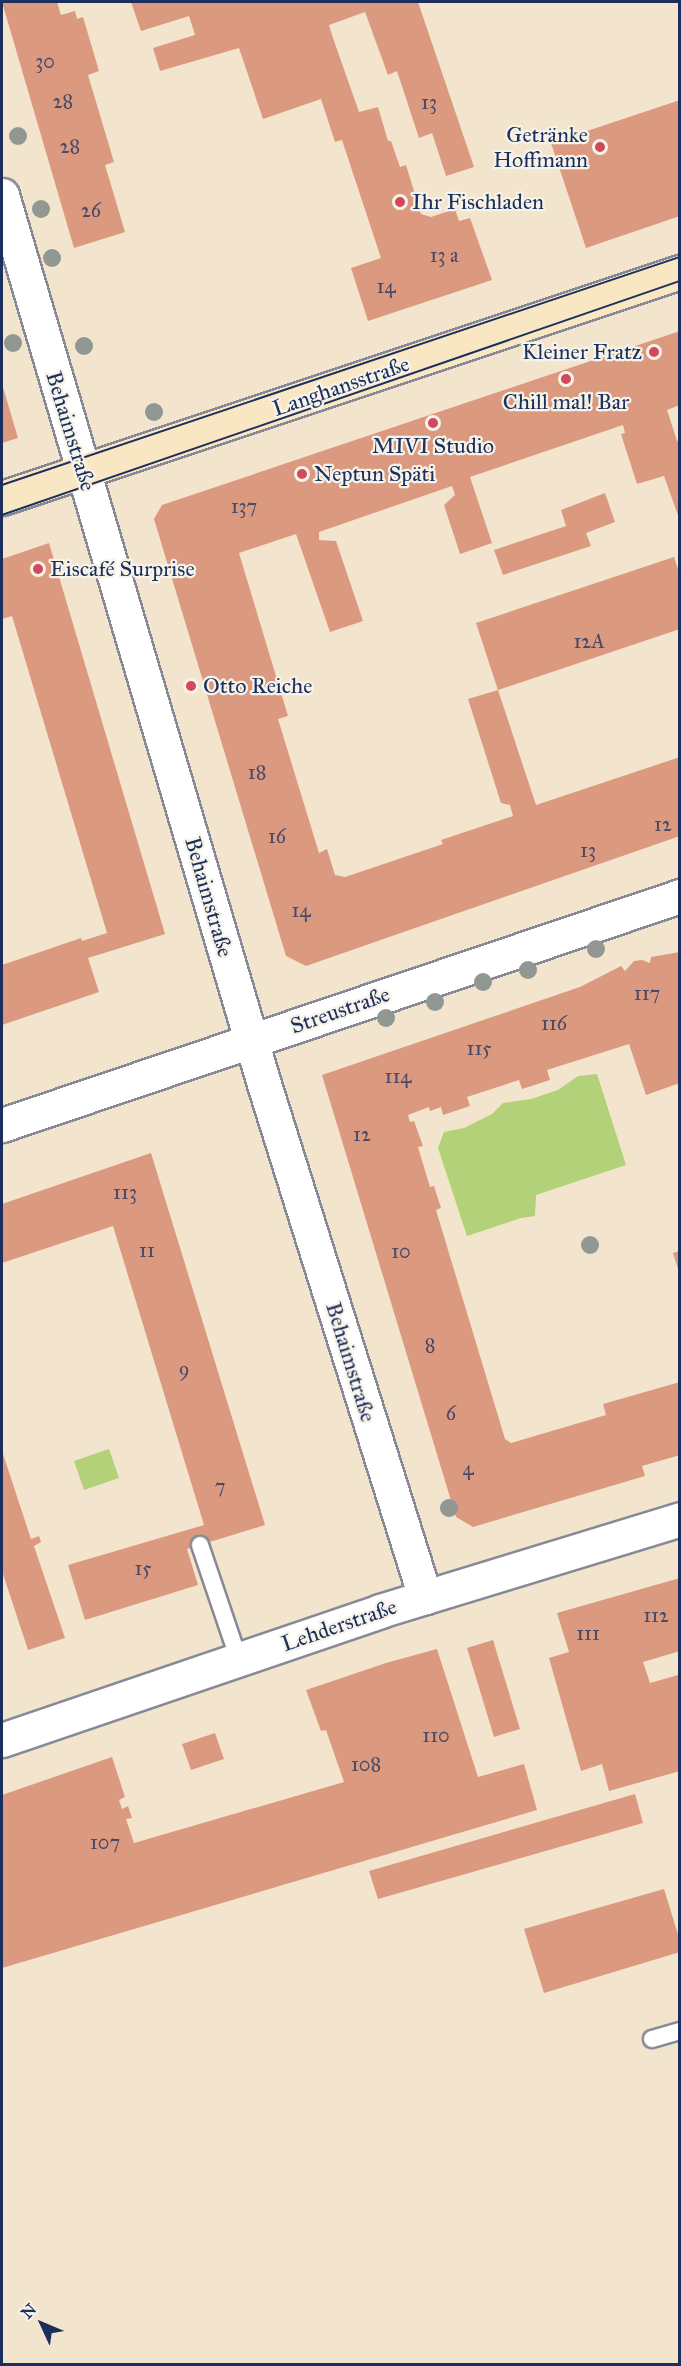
<!DOCTYPE html>
<meta charset="utf-8">
<style>
body{margin:0}
#map{position:relative;width:681px;height:2366px;overflow:hidden;background:#f3e5cd;font-family:"IM FELL Great Primer",serif}
div>[style]{position:absolute}
.green>*{inset:0;background:#b2d178}
.building>*{inset:0;background:#db9980}
.roads{filter:drop-shadow(2px 0 #878a96) drop-shadow(-2px 0 #878a96) drop-shadow(0 2px #878a96) drop-shadow(0 -2px #878a96)}
.lane>*{height:16px;margin:-8px;padding:0 8px;transform-origin:8px;border-radius:8px;background:#fff}
.street>*{height:33px;margin:-16.5px;padding:0 16.5px;transform-origin:16.5px;border-radius:16.5px;background:#fff}
.secondary>*{height:33px;margin:-16.5px;padding:0 16.5px;transform-origin:16.5px;border-radius:16.5px;background:#f9e7c3}
.tram>*{height:1.5px;margin:-0.75px;padding:0 0.75px;transform-origin:0.75px;border-radius:0.75px;background:#1b2f5e}
.trees>*{width:18px;height:18px;margin:-9px;border-radius:50%;background:#919793}
.dots>*{width:16px;height:16px;translate:-50% -50%;box-sizing:border-box;border:3px solid #f7f3e8;border-radius:50%}
span{translate:-50% -50%;white-space:nowrap;text-align:center;line-height:1.15;-webkit-text-stroke:4.5px #f7f3e8;paint-order:stroke}
.number-label{font-size:20px;color:#4b4a66}
.number-label span{-webkit-text-stroke-width:0}
.poi-label{font-size:22px;color:#1b2f5e}
.right{translate:-100% -50%;text-align:right}
.left{translate:0 -50%;text-align:left}
.street-label{font-size:22px;color:#1b2f5e}
.frame{position:absolute;inset:0;border:3px solid #1b2f5e;pointer-events:none}
.north{position:absolute;left:12px;top:2294px;width:60px;height:60px;-webkit-text-stroke:4px #f7f3e8;paint-order:stroke;rotate:314deg;font-size:16px;font-weight:700;line-height:24px;text-align:center;color:#1b2f5e}
.north::after{content:'';display:block;margin:auto;width:21px;height:27px;background:#1b2f5e;clip-path:polygon(50% 0,100% 100%,50% 72%,0 100%)}
</style>
<div id="map">
<div class="green">
<i style="clip-path:polygon(597px 1074px,626px 1165px,536px 1195px,535px 1216px,521px 1218px,467px 1236px,438px 1148px,444px 1132px,464px 1128px,492px 1114px,503px 1103px,531px 1099px,558px 1090px,578px 1076px)"></i>
<i style="clip-path:polygon(109px 1449px,119px 1478px,84px 1490px,74px 1461px)"></i>
</div>
<div class="building">
<i style="clip-path:polygon(2px 2px,57px 2px,61px 15px,75px 11px,77px 19px,83px 17px,99px 71px,88px 75px,114px 162px,105px 165px,125px 232px,74px 248px)"></i>
<i style="clip-path:polygon(131px 2px,418px 2px,474px 167px,446px 176px,432px 133px,419px 138px,397px 71px,388px 75px,365px 12px,329px 25px,333px 38px,359px 112px,378px 107px,388px 141px,391px 141px,400px 167px,406px 165px,421px 214px,431px 217px,455px 209px,459px 221px,470px 218px,492px 280px,368px 321px,351px 268px,381px 258px,342px 140px,335px 142px,321px 99px,263px 119px,239px 48px,160px 71px,153px 48px,195px 35px,189px 16px,141px 31px)"></i>
<i style="clip-path:polygon(680px 100px,680px 216px,586px 248px,551px 143px)"></i>
<i style="clip-path:polygon(680px 331px,680px 405px,667px 410px,677px 441px,680px 440px,680px 521px,664px 476px,637px 484px,621px 434px,625px 433px,623px 425px,470px 477px,492px 543px,460px 554px,444px 505px,455px 495px,452px 486px,319px 532px,319px 540px,336px 541px,363px 621px,330px 632px,296px 534px,239px 553px,288px 716px,278px 719px,319px 853px,327px 849px,335px 875px,345px 877px,443px 844px,441px 840px,513px 816px,510px 805px,501px 803px,468px 699px,498px 690px,536px 805px,680px 757px,680px 836px,306px 966px,286px 956px,154px 519px,162px 505px)"></i>
<i style="clip-path:polygon(2px 384px,18px 438px,2px 443px)"></i>
<i style="clip-path:polygon(605px 493px,615px 522px,586px 533px,591px 546px,503px 575px,494px 550px,566px 526px,561px 510px)"></i>
<i style="clip-path:polygon(49px 543px,165px 934px,88px 958px,99px 992px,2px 1025px,2px 965px,81px 938px,82px 941px,107px 933px,12px 616px,2px 619px,2px 559px)"></i>
<i style="clip-path:polygon(674px 557px,680px 575px,680px 629px,498px 690px,476px 623px)"></i>
<i style="clip-path:polygon(680px 952px,680px 1083px,646px 1095px,629px 1044px,547px 1070px,550px 1080px,522px 1089px,519px 1080px,467px 1097px,470px 1106px,443px 1115px,441px 1107px,430px 1111px,429px 1107px,408px 1115px,410px 1122px,414px 1121px,423px 1146px,418px 1147px,430px 1187px,434px 1186px,441px 1208px,436px 1210px,505px 1439px,511px 1443px,606px 1415px,603px 1404px,680px 1382px,680px 1455px,642px 1466px,645px 1476px,473px 1527px,456px 1517px,322px 1075px,580px 987px,621px 966px,625px 971px,634px 961px,642px 960px,650px 963px,651px 957px)"></i>
<i style="clip-path:polygon(151px 1153px,265px 1525px,187px 1549px,198px 1585px,85px 1620px,68px 1565px,204px 1525px,113px 1226px,2px 1263px,2px 1204px)"></i>
<i style="clip-path:polygon(680px 1251px,680px 1272px,679px 1272px,673px 1253px)"></i>
<i style="clip-path:polygon(2px 1451px,31px 1539px,39px 1536px,41px 1542px,34px 1546px,65px 1638px,28px 1650px,2px 1571px)"></i>
<i style="clip-path:polygon(680px 1578px,680px 1651px,643px 1662px,650px 1683px,678px 1675px,680px 1771px,609px 1791px,602px 1764px,581px 1771px,549px 1658px,569px 1652px,557px 1613px)"></i>
<i style="clip-path:polygon(493px 1640px,520px 1729px,494px 1737px,467px 1648px)"></i>
<i style="clip-path:polygon(437px 1649px,478px 1777px,524px 1764px,537px 1810px,2px 1968px,2px 1795px,112px 1757px,125px 1797px,119px 1800px,122px 1809px,128px 1806px,132px 1818px,126px 1819px,134px 1843px,344px 1782px,326px 1730px,321px 1731px,306px 1690px,386px 1663px)"></i>
<i style="clip-path:polygon(215px 1733px,224px 1759px,191px 1770px,182px 1744px)"></i>
<i style="clip-path:polygon(635px 1794px,643px 1823px,378px 1899px,369px 1871px)"></i>
<i style="clip-path:polygon(664px 1889px,680px 1941px,680px 1952px,544px 1993px,524px 1929px)"></i>
</div>
<div class="roads">
<div class="lane">
<i style="left:200px;top:1545px;width:121px;rotate:71.3deg"></i>
<i style="left:652px;top:2039px;width:29px;rotate:-16deg"></i>
</div>
<div class="street">
<i style="left:2px;top:195px;width:927px;rotate:73.58deg"></i>
<i style="left:264px;top:1084px;width:538px;rotate:72.58deg"></i>
<i style="left:2px;top:1125px;width:716px;rotate:-18.66deg"></i>
<i style="left:2px;top:1740px;width:399px;rotate:-18.8deg"></i>
<i style="left:380px;top:1611px;width:314px;rotate:-17deg"></i>
</div>
<div class="secondary">
<i style="left:2px;top:498px;width:715px;rotate:-18.43deg"></i>
</div>
</div>
<div class="tram">
<i style="left:2px;top:485px;width:715px;rotate:-18.59deg"></i>
<i style="left:2px;top:515px;width:717px;rotate:-19.04deg"></i>
</div>
<div class="trees">
<i style="left:18px;top:136px"></i>
<i style="left:41px;top:209px"></i>
<i style="left:52px;top:258px"></i>
<i style="left:13px;top:343px"></i>
<i style="left:84px;top:346px"></i>
<i style="left:154px;top:412px"></i>
<i style="left:596px;top:949px"></i>
<i style="left:528px;top:970px"></i>
<i style="left:483px;top:982px"></i>
<i style="left:435px;top:1002px"></i>
<i style="left:386px;top:1018px"></i>
<i style="left:590px;top:1245px"></i>
<i style="left:449px;top:1508px"></i>
</div>
<div class="dots">
<i style="left:600px;top:147px;background:#d1495b"></i>
<i style="left:400px;top:202px;background:#d1495b"></i>
<i style="left:654px;top:352px;background:#d1495b"></i>
<i style="left:566px;top:379px;background:#d1495b"></i>
<i style="left:433px;top:423px;background:#d1495b"></i>
<i style="left:302px;top:474px;background:#d1495b"></i>
<i style="left:38px;top:569px;background:#d1495b"></i>
<i style="left:191px;top:686px;background:#d1495b"></i>
</div>
<div class="number-label">
<span style="left:45px;top:61px">30</span>
<span style="left:63px;top:101px">28</span>
<span style="left:429px;top:102px">13</span>
<span style="left:70px;top:146px">28</span>
<span style="left:91px;top:210px">26</span>
<span style="left:444px;top:255px">13 a</span>
<span style="left:386px;top:286px">14</span>
<span style="left:244px;top:506px">137</span>
<span style="left:589px;top:641px">12A</span>
<span style="left:257px;top:772px">18</span>
<span style="left:663px;top:824px">12</span>
<span style="left:277px;top:836px">16</span>
<span style="left:588px;top:850px">13</span>
<span style="left:301px;top:910px">14</span>
<span style="left:647px;top:993px">117</span>
<span style="left:554px;top:1023px">116</span>
<span style="left:479px;top:1048px">115</span>
<span style="left:398px;top:1076px">114</span>
<span style="left:362px;top:1134px">12</span>
<span style="left:125px;top:1192px">113</span>
<span style="left:147px;top:1250px">11</span>
<span style="left:401px;top:1251px">10</span>
<span style="left:430px;top:1345px">8</span>
<span style="left:184px;top:1369px">9</span>
<span style="left:451px;top:1413px">6</span>
<span style="left:468px;top:1468px">4</span>
<span style="left:220px;top:1486px">7</span>
<span style="left:143px;top:1568px">15</span>
<span style="left:656px;top:1615px">112</span>
<span style="left:588px;top:1633px">111</span>
<span style="left:436px;top:1735px">110</span>
<span style="left:366px;top:1764px">108</span>
<span style="left:105px;top:1842px">107</span>
</div>
<div class="poi-label">
<span class="right" style="left:588px;top:147px">Getränke<br>Hoffmann</span>
<span class="left" style="left:412px;top:202px">Ihr Fischladen</span>
<span class="right" style="left:642px;top:352px">Kleiner Fratz</span>
<span style="left:566px;top:402px">Chill mal! Bar</span>
<span style="left:433px;top:446px">MIVI Studio</span>
<span class="left" style="left:314px;top:474px">Neptun Späti</span>
<span class="left" style="left:50px;top:569px">Eiscafé Surprise</span>
<span class="left" style="left:203px;top:686px">Otto Reiche</span>
</div>
<div class="street-label">
<span style="left:341px;top:386px;rotate:-19deg">Langhansstraße</span>
<span style="left:71px;top:431px;rotate:73deg">Behaimstraße</span>
<span style="left:209px;top:897px;rotate:74deg">Behaimstraße</span>
<span style="left:340px;top:1010px;rotate:-19deg">Streustraße</span>
<span style="left:351px;top:1362px;rotate:73deg">Behaimstraße</span>
<span style="left:339px;top:1625px;rotate:-19deg">Lehderstraße</span>
</div>
<div class="frame"></div>
<div class="north">N</div>
</div>
